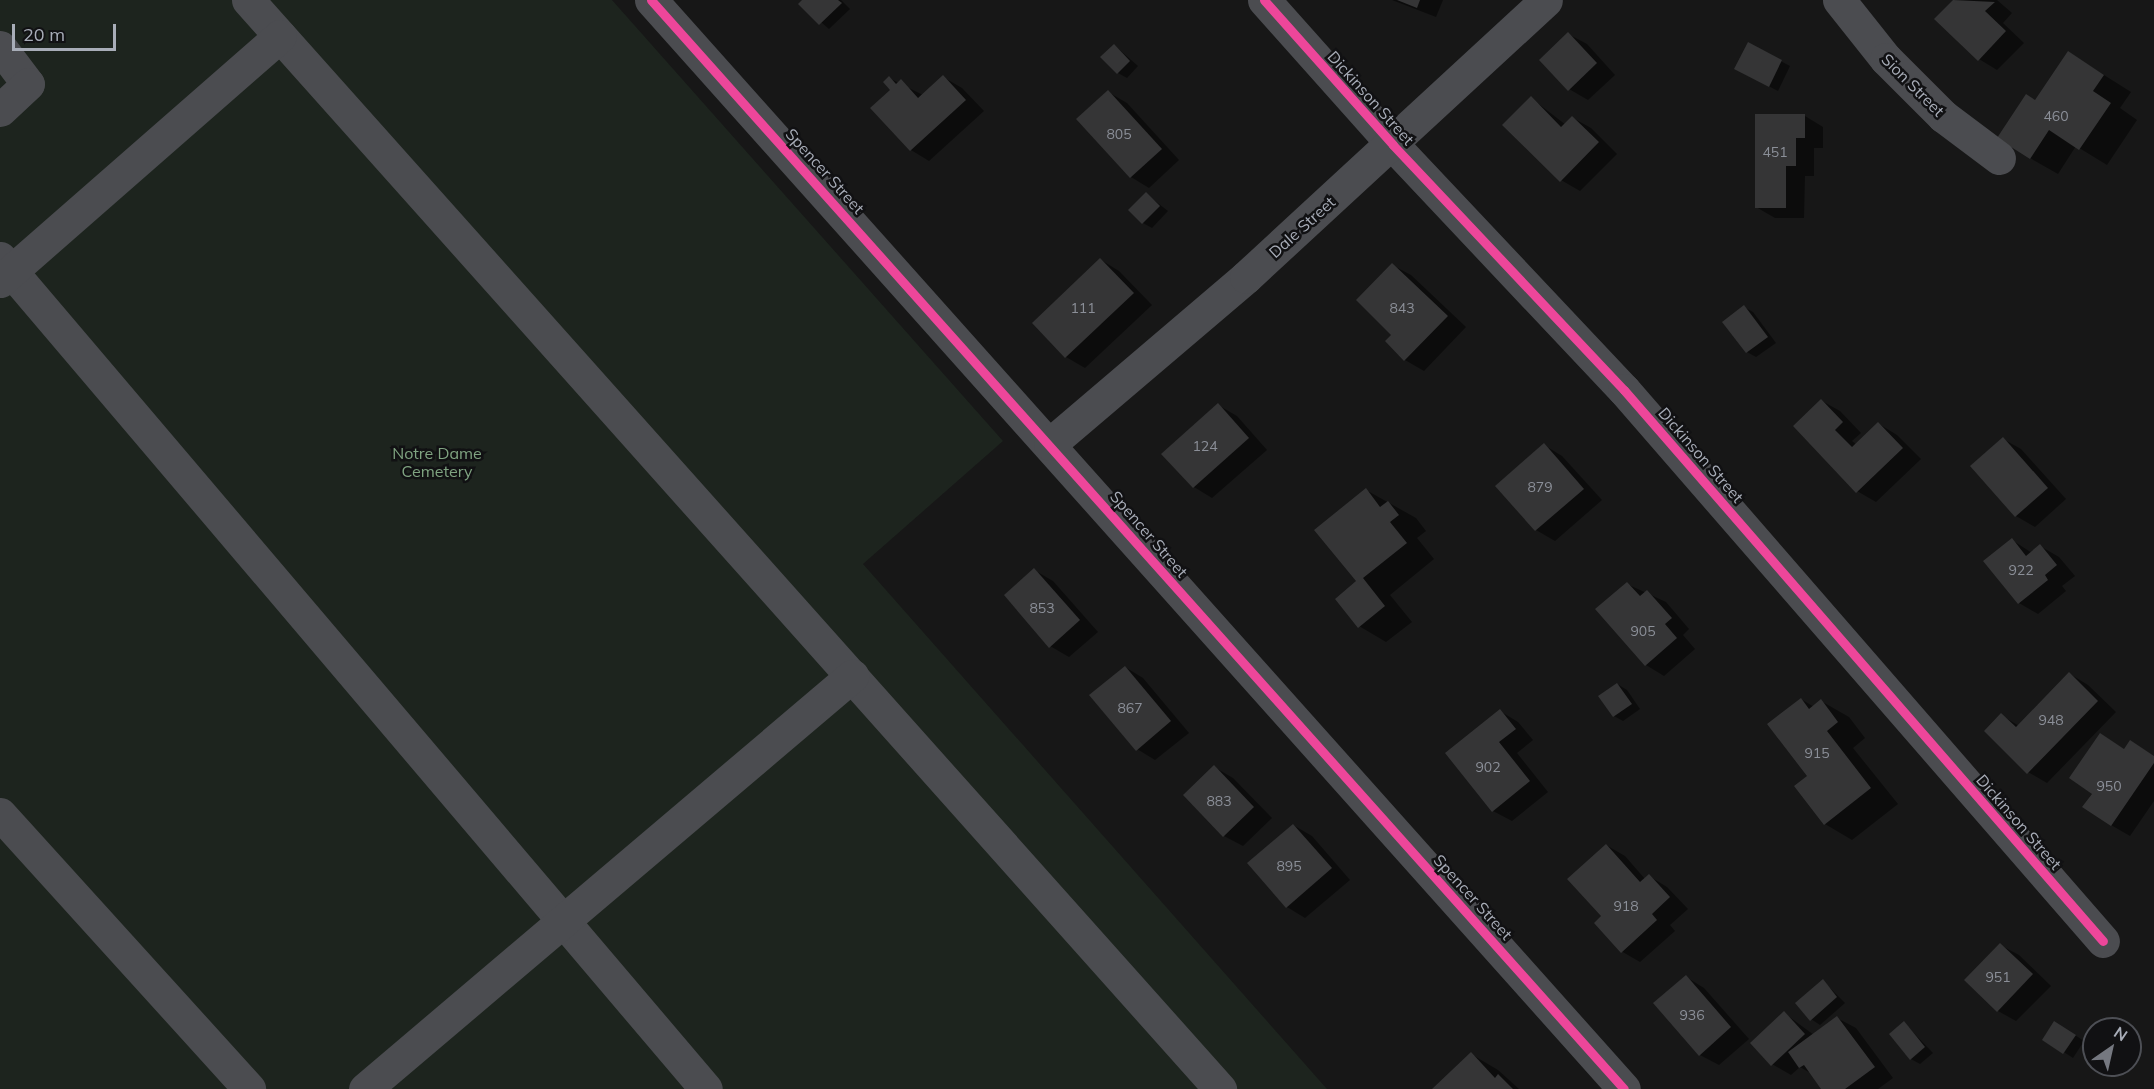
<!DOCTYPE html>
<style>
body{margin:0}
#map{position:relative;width:2154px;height:1089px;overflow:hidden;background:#171717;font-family:Mulish,sans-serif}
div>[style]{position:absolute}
.green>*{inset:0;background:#1d241e}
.shadow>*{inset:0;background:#0007}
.building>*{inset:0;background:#353536}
.minor>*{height:33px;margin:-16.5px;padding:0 16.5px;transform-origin:16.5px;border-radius:16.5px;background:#4b4c50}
.cycleway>*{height:9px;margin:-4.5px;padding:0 4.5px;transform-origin:4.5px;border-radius:4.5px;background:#ed469a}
span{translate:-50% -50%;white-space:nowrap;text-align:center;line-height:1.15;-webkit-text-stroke:5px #111113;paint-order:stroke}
.number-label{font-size:14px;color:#8b8f98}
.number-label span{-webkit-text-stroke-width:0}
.street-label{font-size:16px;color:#a8adb8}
.park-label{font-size:16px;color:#7fa381}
.north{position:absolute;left:2082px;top:1017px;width:60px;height:60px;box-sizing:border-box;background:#111113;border:2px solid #4d4f55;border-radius:50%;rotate:34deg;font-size:16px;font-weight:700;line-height:24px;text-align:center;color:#a8adb8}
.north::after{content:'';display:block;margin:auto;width:21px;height:27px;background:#757880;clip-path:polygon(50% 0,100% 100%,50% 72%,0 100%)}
.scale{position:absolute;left:12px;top:24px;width:104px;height:27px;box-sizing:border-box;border:3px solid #a8adb8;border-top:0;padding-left:8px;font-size:18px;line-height:21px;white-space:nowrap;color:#a8adb8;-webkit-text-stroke:4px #111113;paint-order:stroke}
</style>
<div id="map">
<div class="green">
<i style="clip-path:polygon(0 0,612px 0,1003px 441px,863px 564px,1327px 1089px,0 1089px)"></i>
</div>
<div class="shadow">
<i style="clip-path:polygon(804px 0,841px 0,850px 9px,829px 29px,800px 4px)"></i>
<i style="clip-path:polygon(1392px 0,1443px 0,1436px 17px)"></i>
<i style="clip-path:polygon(1955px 0,1997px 0,2012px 13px,2003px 23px,2024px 43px,1997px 70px,1979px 59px,1936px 19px)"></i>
<i style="clip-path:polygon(1568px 34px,1587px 44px,1615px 75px,1588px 100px,1569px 89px)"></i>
<i style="clip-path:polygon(1748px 44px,1790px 66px,1778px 91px,1745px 74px)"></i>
<i style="clip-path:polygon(1114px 45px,1138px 66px,1127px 78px,1118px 73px)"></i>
<i style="clip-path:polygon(2069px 53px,2131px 92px,2120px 108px,2137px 120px,2107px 165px,2076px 146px,2058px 174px,2030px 158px,2036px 102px)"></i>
<i style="clip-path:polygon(943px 77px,962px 88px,984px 111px,929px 161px,911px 150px,889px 78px,923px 95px)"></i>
<i style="clip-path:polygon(1108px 92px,1127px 103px,1179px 160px,1149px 188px,1131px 177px)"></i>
<i style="clip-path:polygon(1531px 98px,1566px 125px,1573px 118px,1591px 128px,1617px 154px,1580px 191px,1561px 180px)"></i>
<i style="clip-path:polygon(1805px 116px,1823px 127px,1823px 148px,1814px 148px,1814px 176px,1805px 176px,1804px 218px,1775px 218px,1756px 207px)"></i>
<i style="clip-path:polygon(1146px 194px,1168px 211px,1152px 228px,1143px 223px)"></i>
<i style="clip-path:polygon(1101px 260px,1119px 271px,1152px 305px,1085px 368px,1066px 357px,1034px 323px)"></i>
<i style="clip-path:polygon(1392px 265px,1411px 275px,1466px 327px,1424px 371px,1405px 360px,1387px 341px,1393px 334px)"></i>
<i style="clip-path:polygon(1744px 307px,1753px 312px,1776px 343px,1756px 357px,1747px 352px)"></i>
<i style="clip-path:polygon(1822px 401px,1840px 411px,1861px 433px,1852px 441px,1857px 445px,1879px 424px,1897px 435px,1921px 459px,1876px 502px,1857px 491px)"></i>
<i style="clip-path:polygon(1218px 405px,1237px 416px,1267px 450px,1212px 498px,1194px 487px)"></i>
<i style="clip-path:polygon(2003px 439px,2021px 449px,2066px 499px,2035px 527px,2016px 516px,1972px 466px)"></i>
<i style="clip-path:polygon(1544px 445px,1562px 456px,1602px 500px,1555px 541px,1536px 530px,1497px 486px)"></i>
<i style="clip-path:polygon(1366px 490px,1416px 518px,1426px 531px,1417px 538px,1434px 559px,1390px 595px,1412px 622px,1386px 642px,1359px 626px,1358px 582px)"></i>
<i style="clip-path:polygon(2012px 540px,2032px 553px,2040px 546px,2059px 557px,2075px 576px,2062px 586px,2066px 591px,2038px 614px,2019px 603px,1985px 561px)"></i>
<i style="clip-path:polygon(1034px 570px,1053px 581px,1098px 632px,1069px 657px,1050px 646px)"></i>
<i style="clip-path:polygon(1627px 584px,1666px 602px,1689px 629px,1683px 635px,1695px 649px,1664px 676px,1646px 665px)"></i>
<i style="clip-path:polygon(1125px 667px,1143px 678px,1189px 733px,1155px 760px,1137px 749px)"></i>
<i style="clip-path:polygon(2070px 674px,2088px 685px,2116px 712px,2047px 783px,2028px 772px,2001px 715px,2019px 726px)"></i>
<i style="clip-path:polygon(1617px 684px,1627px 690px,1640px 709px,1623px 721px,1614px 716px)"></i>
<i style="clip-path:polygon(1801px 699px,1814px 707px,1821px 701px,1849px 717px,1865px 738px,1853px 748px,1898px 804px,1852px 840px,1825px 824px)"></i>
<i style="clip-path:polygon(1500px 711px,1518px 722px,1533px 740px,1517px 753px,1548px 792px,1512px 821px,1493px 811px)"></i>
<i style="clip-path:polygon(2101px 735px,2125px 750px,2131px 742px,2154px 756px,2154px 801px,2130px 836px,2111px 825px,2094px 794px)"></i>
<i style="clip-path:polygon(1214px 767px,1233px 778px,1272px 818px,1243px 846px,1224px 836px)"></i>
<i style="clip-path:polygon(1293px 825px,1312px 836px,1350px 880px,1305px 918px,1287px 907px)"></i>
<i style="clip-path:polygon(1606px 845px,1625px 856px,1645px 879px,1649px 876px,1667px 887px,1688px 909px,1670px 925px,1675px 931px,1640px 962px,1621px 951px,1603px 917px)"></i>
<i style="clip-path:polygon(2000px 945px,2019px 955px,2051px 986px,2016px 1021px,1998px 1011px)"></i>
<i style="clip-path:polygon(1686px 977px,1704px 988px,1749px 1039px,1719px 1065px,1700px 1055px)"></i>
<i style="clip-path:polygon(1823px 981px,1845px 1003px,1820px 1025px,1811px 1019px)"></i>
<i style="clip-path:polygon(1784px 1013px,1814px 1035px,1837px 1018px,1856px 1028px,1893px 1078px,1878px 1089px,1823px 1089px,1812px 1074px,1800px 1067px,1791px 1075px,1772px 1064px)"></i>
<i style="clip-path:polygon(1904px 1023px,1933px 1053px,1920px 1064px,1911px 1059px)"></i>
<i style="clip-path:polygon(2064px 1028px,2084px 1041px,2073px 1058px,2044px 1039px)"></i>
<i style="clip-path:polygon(1471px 1054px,1498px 1070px,1519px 1089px,1435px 1089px)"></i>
</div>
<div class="building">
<i style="clip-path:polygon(802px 0,838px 0,842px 3px,819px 25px,798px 4px)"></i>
<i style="clip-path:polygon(1397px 0,1420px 0,1417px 8px)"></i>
<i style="clip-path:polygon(1953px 0,1995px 2px,1985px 11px,2006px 31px,1978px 61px,1934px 19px)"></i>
<i style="clip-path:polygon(1568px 32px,1597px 63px,1568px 91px,1539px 60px)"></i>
<i style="clip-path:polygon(1748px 42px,1782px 60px,1769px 87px,1734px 69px)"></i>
<i style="clip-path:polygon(1114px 44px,1130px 61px,1117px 74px,1100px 57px)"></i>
<i style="clip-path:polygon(2068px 51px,2104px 75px,2093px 91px,2111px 103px,2079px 150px,2049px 130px,2030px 159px,1997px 138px,2026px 94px,2035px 100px)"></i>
<i style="clip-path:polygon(943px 75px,966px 100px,910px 151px,870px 108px,890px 90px,883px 82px,889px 76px,896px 84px,901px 79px,918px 98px)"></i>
<i style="clip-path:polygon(1108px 90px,1162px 149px,1130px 178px,1076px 119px)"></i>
<i style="clip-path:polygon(1531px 96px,1561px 127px,1572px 116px,1599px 142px,1560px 182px,1502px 125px)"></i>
<i style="clip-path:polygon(1755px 114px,1805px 114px,1805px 138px,1796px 138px,1796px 166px,1786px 166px,1786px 208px,1755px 208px)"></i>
<i style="clip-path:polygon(1146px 192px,1160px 206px,1142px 224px,1128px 210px)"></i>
<i style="clip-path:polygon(1100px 258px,1134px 293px,1065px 358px,1032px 323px)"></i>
<i style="clip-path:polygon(1392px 263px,1448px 316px,1404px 361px,1385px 341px,1391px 335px,1356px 300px)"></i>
<i style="clip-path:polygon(1744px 305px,1768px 337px,1746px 353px,1722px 322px)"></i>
<i style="clip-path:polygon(1821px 399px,1843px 422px,1835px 430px,1852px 447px,1878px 422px,1903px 448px,1856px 493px,1793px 426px)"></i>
<i style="clip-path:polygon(1218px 403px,1249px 438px,1193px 488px,1161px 454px)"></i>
<i style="clip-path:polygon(2003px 437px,2048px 488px,2015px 517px,1970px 466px)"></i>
<i style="clip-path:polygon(1544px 443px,1584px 489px,1535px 531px,1495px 486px)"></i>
<i style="clip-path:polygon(1366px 488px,1380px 507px,1388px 501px,1399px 515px,1390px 522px,1407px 543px,1363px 578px,1385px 606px,1358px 628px,1335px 599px,1356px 581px,1314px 530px)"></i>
<i style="clip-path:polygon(2012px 538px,2026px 556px,2040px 544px,2057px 565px,2045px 575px,2048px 580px,2018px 604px,1983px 561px)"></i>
<i style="clip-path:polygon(1034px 568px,1080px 620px,1049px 648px,1004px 595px)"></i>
<i style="clip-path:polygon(1627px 582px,1640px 596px,1647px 590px,1672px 618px,1665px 624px,1677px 638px,1645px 666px,1595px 609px)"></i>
<i style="clip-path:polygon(1125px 666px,1171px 721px,1136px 751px,1089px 695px)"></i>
<i style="clip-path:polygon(2069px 672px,2098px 701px,2027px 774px,1984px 731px,2001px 713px,2016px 727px)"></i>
<i style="clip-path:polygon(1617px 683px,1632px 704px,1613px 717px,1598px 696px)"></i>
<i style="clip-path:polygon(1801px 698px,1809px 709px,1821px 699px,1838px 722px,1827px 731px,1871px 788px,1824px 825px,1794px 786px,1807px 776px,1767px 724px)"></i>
<i style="clip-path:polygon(1500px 709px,1516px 729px,1499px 742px,1530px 781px,1492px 812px,1445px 753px)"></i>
<i style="clip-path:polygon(2100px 733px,2124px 749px,2130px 740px,2154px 756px,2154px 763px,2111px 826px,2082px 807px,2092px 794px,2069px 778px)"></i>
<i style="clip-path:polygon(1214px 765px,1254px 807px,1223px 837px,1183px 795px)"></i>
<i style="clip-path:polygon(1293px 824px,1332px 868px,1286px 908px,1247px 863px)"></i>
<i style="clip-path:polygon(1606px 844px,1640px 882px,1649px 874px,1670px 897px,1652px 914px,1657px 920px,1621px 953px,1594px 923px,1601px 916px,1567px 879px)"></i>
<i style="clip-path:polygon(2000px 943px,2033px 974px,1997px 1012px,1964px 980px)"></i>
<i style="clip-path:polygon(1686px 975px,1731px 1027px,1699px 1056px,1653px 1003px)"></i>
<i style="clip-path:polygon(1823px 979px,1837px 997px,1810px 1021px,1795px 1003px)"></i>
<i style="clip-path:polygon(1784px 1011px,1805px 1034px,1771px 1066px,1750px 1043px)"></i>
<i style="clip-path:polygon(1837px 1016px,1875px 1067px,1845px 1089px,1821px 1089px,1804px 1065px,1799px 1068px,1788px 1052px)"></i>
<i style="clip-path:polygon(1904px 1021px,1925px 1047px,1910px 1060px,1889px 1034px)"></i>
<i style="clip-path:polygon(2054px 1021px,2076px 1035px,2063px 1054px,2042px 1040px)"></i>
<i style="clip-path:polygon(1471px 1052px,1495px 1078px,1498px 1074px,1513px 1089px,1432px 1089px)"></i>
</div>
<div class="minor">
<i style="left:248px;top:0;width:1460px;rotate:48.25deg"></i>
<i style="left:651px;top:0;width:1460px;rotate:48.22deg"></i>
<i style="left:1264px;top:0;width:194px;rotate:48.3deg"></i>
<i style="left:1393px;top:145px;width:337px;rotate:46.7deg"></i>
<i style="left:1624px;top:390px;width:730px;rotate:49deg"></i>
<i style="left:1839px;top:0;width:75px;rotate:51.5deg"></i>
<i style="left:1886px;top:59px;width:81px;rotate:45deg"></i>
<i style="left:1943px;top:116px;width:70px;rotate:36.9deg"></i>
<i style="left:0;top:47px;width:46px;rotate:52.9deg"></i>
<i style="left:28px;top:84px;width:38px;rotate:137deg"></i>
<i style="left:0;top:258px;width:1090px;rotate:49.65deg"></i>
<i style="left:0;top:281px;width:372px;rotate:-41.2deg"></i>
<i style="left:1050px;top:444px;width:257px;rotate:-40.4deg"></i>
<i style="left:1246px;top:277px;width:408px;rotate:-42.7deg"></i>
<i style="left:0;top:814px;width:371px;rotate:47.8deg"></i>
<i style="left:365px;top:1089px;width:639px;rotate:-40.3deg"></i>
</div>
<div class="cycleway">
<i style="left:651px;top:0;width:1460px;rotate:48.22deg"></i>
<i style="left:1264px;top:0;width:194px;rotate:48.3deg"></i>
<i style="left:1393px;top:145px;width:337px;rotate:46.7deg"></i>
<i style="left:1624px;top:390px;width:730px;rotate:49deg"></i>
</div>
<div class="number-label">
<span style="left:2056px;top:116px">460</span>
<span style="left:1119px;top:134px">805</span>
<span style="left:1775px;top:152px">451</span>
<span style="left:1083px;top:308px">111</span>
<span style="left:1402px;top:308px">843</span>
<span style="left:1205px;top:446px">124</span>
<span style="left:1540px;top:487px">879</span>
<span style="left:2021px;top:570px">922</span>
<span style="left:1042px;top:608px">853</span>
<span style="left:1643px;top:631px">905</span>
<span style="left:1130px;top:708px">867</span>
<span style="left:2051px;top:720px">948</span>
<span style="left:1817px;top:753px">915</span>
<span style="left:1488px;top:767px">902</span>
<span style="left:2109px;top:786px">950</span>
<span style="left:1219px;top:801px">883</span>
<span style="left:1289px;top:866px">895</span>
<span style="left:1626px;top:906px">918</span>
<span style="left:1998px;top:977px">951</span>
<span style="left:1692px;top:1015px">936</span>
</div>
<div class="street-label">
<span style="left:1913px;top:85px;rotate:45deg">Sion Street</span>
<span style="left:1371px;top:98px;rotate:48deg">Dickinson Street</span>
<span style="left:825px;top:171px;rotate:48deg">Spencer Street</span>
<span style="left:1302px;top:227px;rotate:-42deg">Dale Street</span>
<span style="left:1701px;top:455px;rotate:49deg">Dickinson Street</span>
<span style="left:1149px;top:534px;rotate:49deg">Spencer Street</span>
<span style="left:2019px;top:822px;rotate:49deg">Dickinson Street</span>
<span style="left:1473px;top:897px;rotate:48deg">Spencer Street</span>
</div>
<div class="park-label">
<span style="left:437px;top:462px">Notre Dame<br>Cemetery</span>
</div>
<div class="north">N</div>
<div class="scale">20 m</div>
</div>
